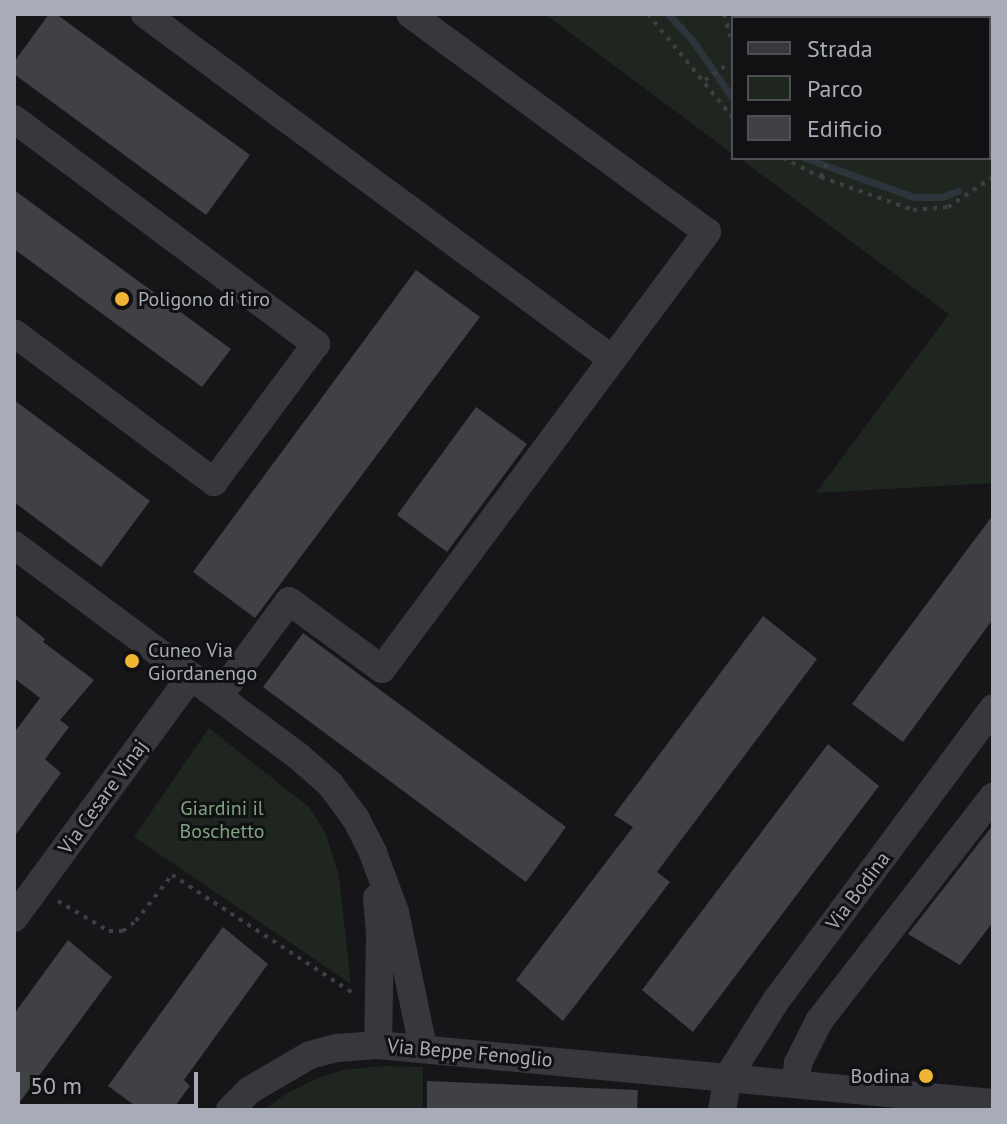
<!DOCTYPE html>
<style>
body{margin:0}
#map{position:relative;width:1007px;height:1124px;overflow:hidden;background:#161618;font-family:"PT Sans",sans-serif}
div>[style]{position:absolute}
.green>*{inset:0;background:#1e261f}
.stream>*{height:7px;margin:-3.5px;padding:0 3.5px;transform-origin:3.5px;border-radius:3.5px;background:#2c343c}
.building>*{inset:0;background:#404145}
.path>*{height:4px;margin-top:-2px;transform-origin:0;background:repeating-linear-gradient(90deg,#3d3f44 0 4px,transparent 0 10px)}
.minor>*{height:28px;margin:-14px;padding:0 14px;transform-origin:14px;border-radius:14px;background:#37383d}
.dots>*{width:22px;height:22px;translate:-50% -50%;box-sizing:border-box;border:4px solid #111113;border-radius:50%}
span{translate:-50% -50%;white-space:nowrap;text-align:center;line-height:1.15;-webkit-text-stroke:6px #111113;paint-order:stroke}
.poi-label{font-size:20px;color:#a8acb8}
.left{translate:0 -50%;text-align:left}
.right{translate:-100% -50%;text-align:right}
.street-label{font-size:20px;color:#a8acb8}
.park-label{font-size:20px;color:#7fa382}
.frame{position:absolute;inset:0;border:16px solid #a8acb8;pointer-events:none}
.legend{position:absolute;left:731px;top:16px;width:260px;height:144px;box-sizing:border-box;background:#111113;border:2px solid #4d4f55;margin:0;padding:10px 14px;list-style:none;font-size:24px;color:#a8acb8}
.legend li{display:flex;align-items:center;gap:16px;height:40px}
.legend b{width:40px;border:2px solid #4d4f55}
.scale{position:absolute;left:16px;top:1072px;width:182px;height:36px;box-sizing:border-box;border:4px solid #a8acb8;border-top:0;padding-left:10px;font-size:24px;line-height:28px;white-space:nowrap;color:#a8acb8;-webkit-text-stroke:6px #111113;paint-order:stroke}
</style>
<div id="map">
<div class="green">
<i style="clip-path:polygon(545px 14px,993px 14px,993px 483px,816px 493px,949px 314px,739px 158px,989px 158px,989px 18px,733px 18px,733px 154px)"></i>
<i style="clip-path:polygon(209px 728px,310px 808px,325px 832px,339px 876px,351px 984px,134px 837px)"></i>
<i style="clip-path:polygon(382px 1066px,423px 1067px,423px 1110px,264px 1110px,284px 1095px,318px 1078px,344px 1070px)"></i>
</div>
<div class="stream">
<i style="left:668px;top:14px;width:37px;rotate:47deg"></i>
<i style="left:693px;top:41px;width:70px;rotate:55.4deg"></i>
<i style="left:805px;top:158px;width:116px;rotate:19.7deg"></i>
<i style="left:914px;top:197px;width:28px"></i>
<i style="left:942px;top:197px;width:17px;rotate:-21deg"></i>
</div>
<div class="building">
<i style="clip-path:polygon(49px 14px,56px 14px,250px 155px,206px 215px,14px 74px,14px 62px)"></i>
<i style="clip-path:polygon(14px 190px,231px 349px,202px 387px,14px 249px)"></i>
<i style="clip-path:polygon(416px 270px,480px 317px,255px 618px,193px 572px)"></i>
<i style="clip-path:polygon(14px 400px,150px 501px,101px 567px,14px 502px)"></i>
<i style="clip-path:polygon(476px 407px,527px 444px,447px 552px,397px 515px)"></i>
<i style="clip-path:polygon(993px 515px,993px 619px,903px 742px,852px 704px)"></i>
<i style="clip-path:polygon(14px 614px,45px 639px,43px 642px,94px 680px,60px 720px,69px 727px,45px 759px,61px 773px,14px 837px,14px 733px,40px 698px,14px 678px)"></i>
<i style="clip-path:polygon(763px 616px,817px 659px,657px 872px,670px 882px,563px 1021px,516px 980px,633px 827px,614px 815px)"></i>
<i style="clip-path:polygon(303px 633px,566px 827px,526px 882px,263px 687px)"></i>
<i style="clip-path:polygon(828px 744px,879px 786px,693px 1032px,642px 990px)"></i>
<i style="clip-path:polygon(993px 825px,993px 922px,960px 965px,908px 934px)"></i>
<i style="clip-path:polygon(223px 927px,268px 964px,184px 1080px,190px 1086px,172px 1110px,141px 1110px,108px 1086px)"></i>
<i style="clip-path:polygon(68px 940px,112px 977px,14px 1110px,14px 1014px)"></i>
<i style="clip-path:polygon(427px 1081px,638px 1090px,637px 1110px,427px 1110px)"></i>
</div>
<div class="path">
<i style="left:648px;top:14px;width:134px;rotate:50.7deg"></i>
<i style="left:724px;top:14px;width:33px;rotate:74deg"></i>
<i style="left:944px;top:18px;width:4px;rotate:-90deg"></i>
<i style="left:705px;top:80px;width:24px;rotate:-35deg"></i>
<i style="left:989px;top:143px;width:4px;rotate:-14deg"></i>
<i style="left:783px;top:158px;width:42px;rotate:26.6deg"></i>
<i style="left:821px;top:177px;width:98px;rotate:19.7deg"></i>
<i style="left:913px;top:210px;width:35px;rotate:-5deg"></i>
<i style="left:948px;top:207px;width:54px;rotate:-33.7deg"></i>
<i style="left:821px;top:177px;width:21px;rotate:-67deg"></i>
<i style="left:58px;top:901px;width:59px;rotate:30.5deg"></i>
<i style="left:109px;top:931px;width:14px"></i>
<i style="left:123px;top:931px;width:16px;rotate:-38deg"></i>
<i style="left:136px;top:921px;width:58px;rotate:-52deg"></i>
<i style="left:172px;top:875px;width:216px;rotate:33.1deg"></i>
</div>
<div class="minor">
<i style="left:145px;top:14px;width:581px;rotate:36.46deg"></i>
<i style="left:14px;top:119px;width:377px;rotate:36.7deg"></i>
<i style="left:316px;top:344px;width:172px;rotate:126.5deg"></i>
<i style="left:214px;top:482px;width:249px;rotate:-143.3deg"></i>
<i style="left:14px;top:545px;width:354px;rotate:36.6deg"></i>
<i style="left:298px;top:756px;width:43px;rotate:41.2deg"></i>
<i style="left:330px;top:784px;width:44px;rotate:53.4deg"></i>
<i style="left:356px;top:819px;width:38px;rotate:63deg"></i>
<i style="left:373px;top:853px;width:63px;rotate:69.6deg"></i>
<i style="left:395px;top:912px;width:138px;rotate:78.3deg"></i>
<i style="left:219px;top:696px;width:118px;rotate:-53.6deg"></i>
<i style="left:289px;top:601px;width:115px;rotate:36.2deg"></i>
<i style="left:382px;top:669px;width:545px;rotate:-53.36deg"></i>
<i style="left:707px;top:232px;width:368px;rotate:-143.7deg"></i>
<i style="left:377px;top:898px;width:37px;rotate:85deg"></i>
<i style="left:380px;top:935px;width:110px;rotate:91deg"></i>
<i style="left:14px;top:918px;width:300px;rotate:-53.8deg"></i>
<i style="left:796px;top:1084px;width:21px;rotate:-85deg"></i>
<i style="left:798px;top:1063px;width:47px;rotate:-63.4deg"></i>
<i style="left:819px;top:1021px;width:284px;rotate:-52.2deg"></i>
<i style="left:230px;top:1110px;width:28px;rotate:-45deg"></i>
<i style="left:250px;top:1090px;width:69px;rotate:-30.3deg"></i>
<i style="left:310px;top:1055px;width:28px;rotate:-15deg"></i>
<i style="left:337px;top:1048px;width:41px;rotate:-4.2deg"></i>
<i style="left:378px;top:1045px;width:618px;rotate:5.39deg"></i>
<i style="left:722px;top:1110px;width:34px;rotate:-80deg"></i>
<i style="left:728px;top:1077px;width:89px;rotate:-57.9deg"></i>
<i style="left:775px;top:1002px;width:366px;rotate:-53.4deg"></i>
</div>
<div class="dots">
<i style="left:122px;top:299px;background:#f1b535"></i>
<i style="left:132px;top:661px;background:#f1b535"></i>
<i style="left:926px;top:1076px;background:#f1b535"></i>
</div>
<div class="poi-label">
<span class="left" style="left:138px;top:299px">Poligono di tiro</span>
<span class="left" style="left:148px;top:662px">Cuneo Via<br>Giordanengo</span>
<span class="right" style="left:910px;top:1076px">Bodina</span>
</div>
<div class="street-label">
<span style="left:103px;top:797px;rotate:-54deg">Via Cesare Vinaj</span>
<span style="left:858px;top:891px;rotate:-53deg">Via Bodina</span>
<span style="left:470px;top:1053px;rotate:5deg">Via Beppe Fenoglio</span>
</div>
<div class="park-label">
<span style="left:222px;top:820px">Giardini il<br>Boschetto</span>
</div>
<div class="frame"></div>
<ul class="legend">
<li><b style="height:10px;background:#37383d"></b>Strada</li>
<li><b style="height:22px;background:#1e261f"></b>Parco</li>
<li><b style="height:22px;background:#404145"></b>Edificio</li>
</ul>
<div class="scale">50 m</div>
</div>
